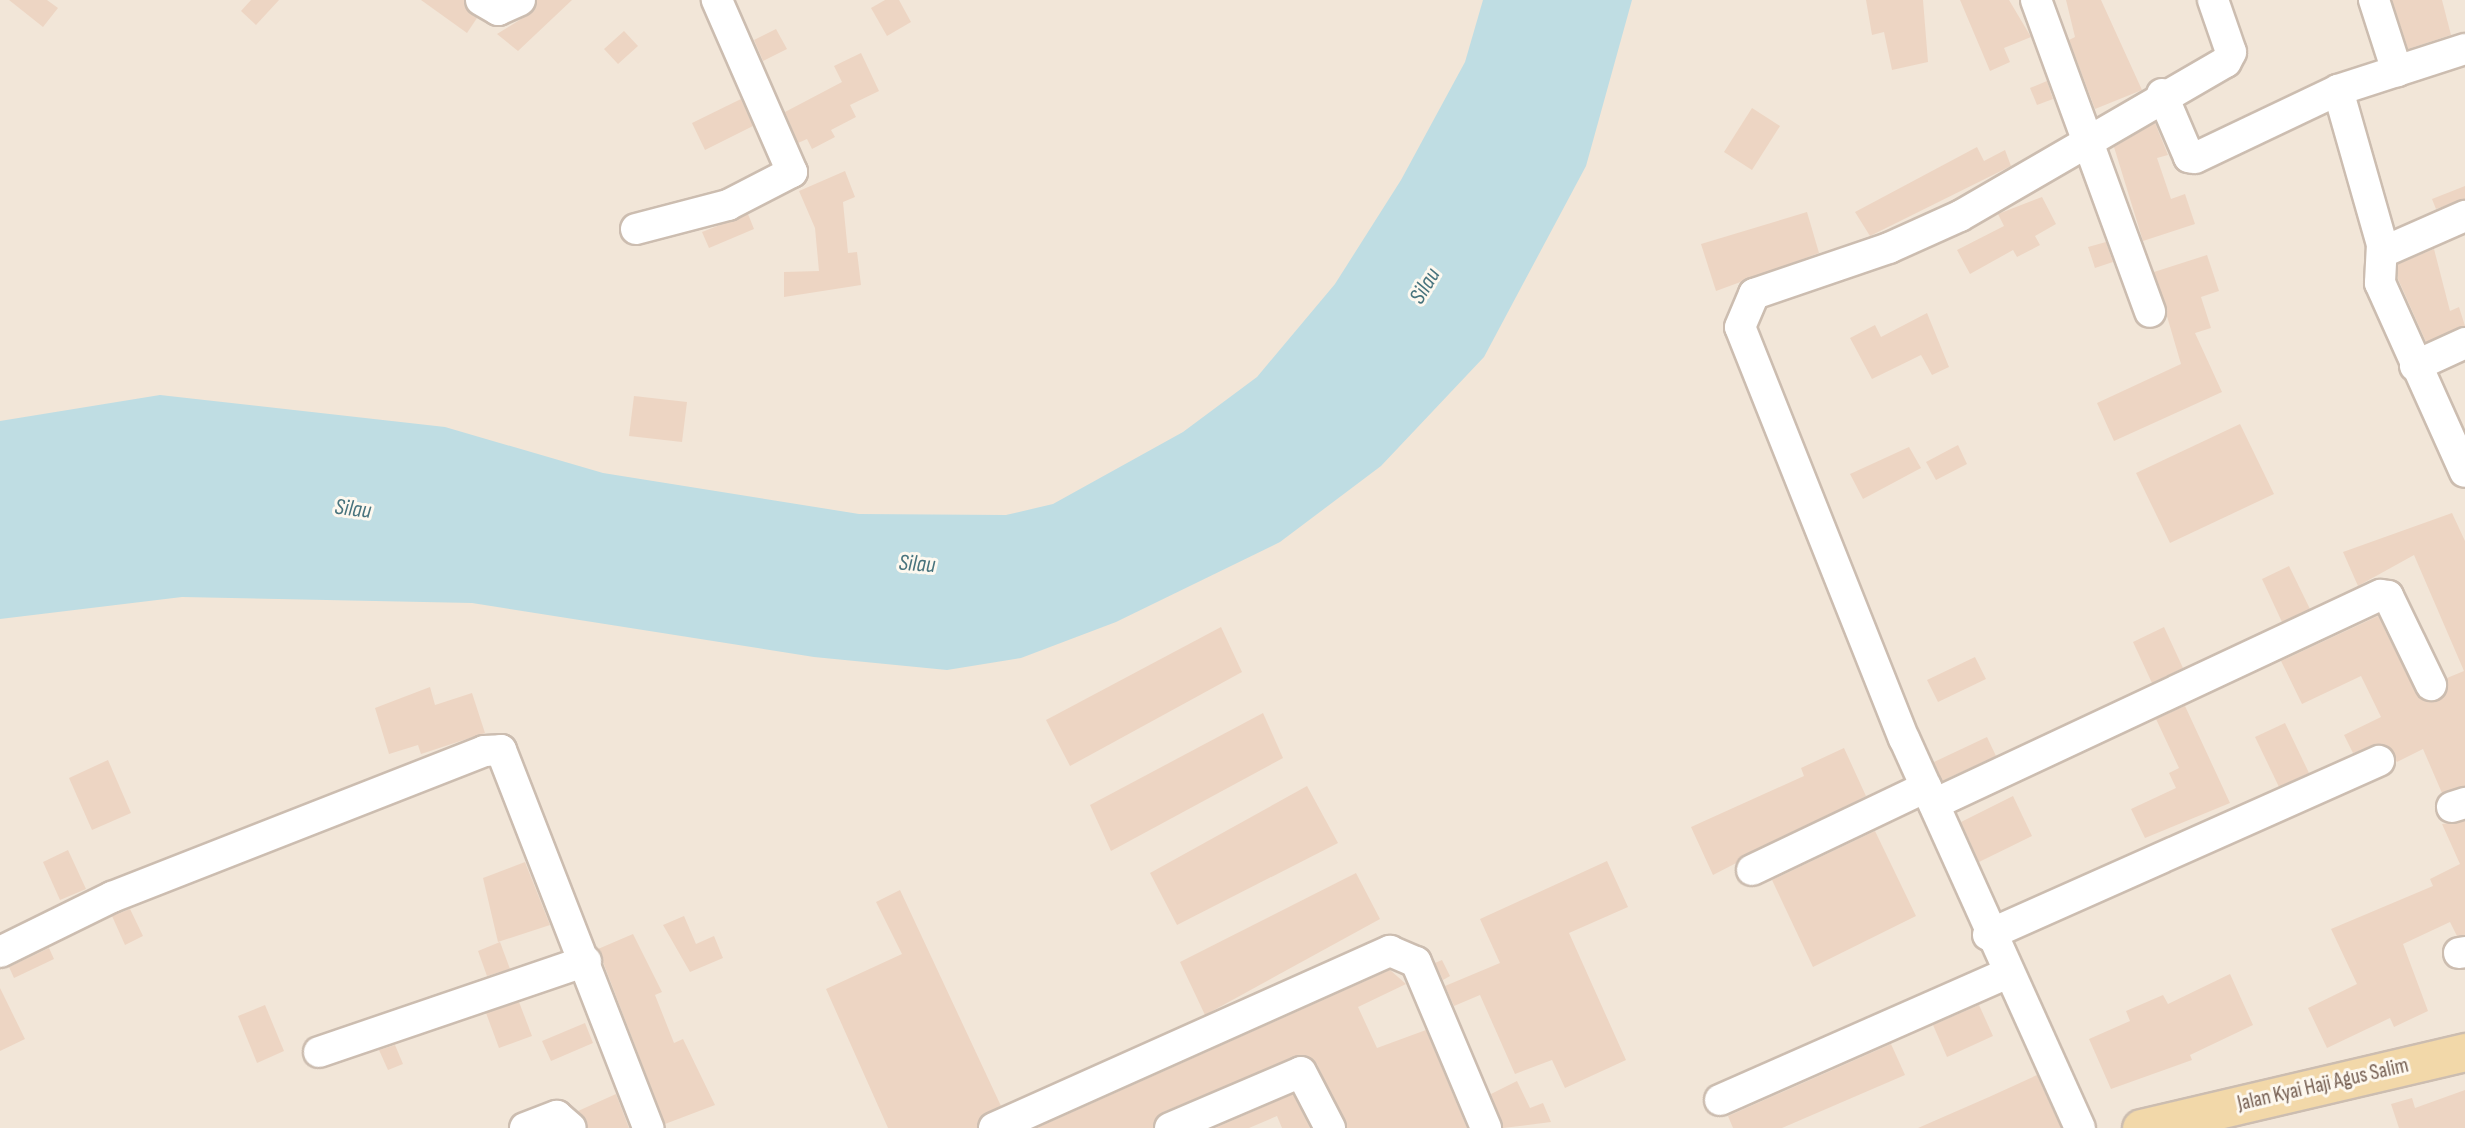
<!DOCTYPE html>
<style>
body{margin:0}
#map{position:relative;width:2465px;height:1128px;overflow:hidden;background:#fbf4e9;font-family:"Sofia Sans Condensed",sans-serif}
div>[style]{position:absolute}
.residential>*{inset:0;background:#f2e6d8}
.water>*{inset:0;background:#bfdde3}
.building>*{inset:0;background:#edd5c3}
.roads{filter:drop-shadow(2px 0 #ccbdb0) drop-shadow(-2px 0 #ccbdb0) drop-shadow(0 2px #ccbdb0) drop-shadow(0 -2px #ccbdb0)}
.minor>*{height:30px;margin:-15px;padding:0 15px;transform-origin:15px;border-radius:15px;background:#fff}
.major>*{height:37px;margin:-18.5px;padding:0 18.5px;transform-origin:18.5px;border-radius:18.5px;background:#f2d8a9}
span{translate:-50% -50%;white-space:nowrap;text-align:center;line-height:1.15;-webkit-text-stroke:6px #fdf8ef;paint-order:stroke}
.street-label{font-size:21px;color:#735c4f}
.water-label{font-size:23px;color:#47737d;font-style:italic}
</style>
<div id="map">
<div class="residential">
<i style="clip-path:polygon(0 0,2465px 0,2465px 1128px,0 1128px)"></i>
</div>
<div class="water">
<i style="clip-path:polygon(1483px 0,1632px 0,1586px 166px,1484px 357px,1381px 466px,1280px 542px,1116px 622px,1021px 658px,947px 670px,814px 657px,472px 603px,182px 597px,0 619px,0 421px,160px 395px,445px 427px,603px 473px,859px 514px,1006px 515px,1053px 504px,1183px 432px,1257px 377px,1335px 284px,1401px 180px,1465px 62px)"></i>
</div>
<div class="building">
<i style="clip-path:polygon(9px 0,47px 0,58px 8px,43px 27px)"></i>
<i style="clip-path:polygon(251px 0,279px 0,256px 25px,241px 11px)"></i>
<i style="clip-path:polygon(421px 0,464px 0,477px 18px,467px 33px)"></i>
<i style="clip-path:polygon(537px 0,572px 0,518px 51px,497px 34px,534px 11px)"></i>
<i style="clip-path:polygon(885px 0,899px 0,911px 22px,887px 36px,871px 8px)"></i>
<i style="clip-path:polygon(1866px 0,1923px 0,1928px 62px,1892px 70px,1884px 32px,1872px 35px)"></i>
<i style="clip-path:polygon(1960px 0,2009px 0,2031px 37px,2004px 48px,2010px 62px,1990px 71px)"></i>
<i style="clip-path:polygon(2066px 0,2101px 0,2142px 90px,2095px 109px,2069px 40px,2075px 37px)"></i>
<i style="clip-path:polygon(2392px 0,2442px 0,2451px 35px,2408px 49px)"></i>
<i style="clip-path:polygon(776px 29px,787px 49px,763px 61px,754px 40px)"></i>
<i style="clip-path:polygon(624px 31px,638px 46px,618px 64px,604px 49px)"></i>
<i style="clip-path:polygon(861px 53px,879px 91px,850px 105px,856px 117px,831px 130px,835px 137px,812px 149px,807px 139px,798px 143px,785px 112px,842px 82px,834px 66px)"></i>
<i style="clip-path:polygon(2047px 81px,2053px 99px,2037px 105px,2030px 88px)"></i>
<i style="clip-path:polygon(741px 99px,753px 126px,705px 150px,692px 123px)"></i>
<i style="clip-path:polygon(1752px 108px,1780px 126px,1752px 170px,1724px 152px)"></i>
<i style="clip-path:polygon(2155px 123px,2168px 155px,2157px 158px,2171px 199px,2185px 194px,2195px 224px,2143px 241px,2114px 147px)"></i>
<i style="clip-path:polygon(1977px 147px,1984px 161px,2005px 150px,2011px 166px,1870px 236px,1855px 212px)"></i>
<i style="clip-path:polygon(845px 171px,855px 197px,843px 202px,848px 253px,857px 252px,861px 285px,784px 297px,784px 272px,819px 271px,815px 228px,799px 191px)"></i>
<i style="clip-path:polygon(2465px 186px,2465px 199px,2436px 209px,2432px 199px)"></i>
<i style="clip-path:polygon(2042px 197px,2056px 224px,2035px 236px,2040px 245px,2017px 257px,2013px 250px,1970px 274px,1957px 250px,2004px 226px,1998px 214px)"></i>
<i style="clip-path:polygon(1807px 212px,1819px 253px,1716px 291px,1701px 244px)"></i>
<i style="clip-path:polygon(748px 214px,754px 229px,709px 248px,702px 232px)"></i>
<i style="clip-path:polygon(2106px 242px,2113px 262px,2095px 268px,2088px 247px)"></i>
<i style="clip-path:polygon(2434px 249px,2450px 311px,2459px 307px,2465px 326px,2426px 342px,2398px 279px,2398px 264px)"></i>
<i style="clip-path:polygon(2207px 255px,2219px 291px,2201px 297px,2211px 328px,2195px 333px,2222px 392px,2114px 441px,2097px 403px,2181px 364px,2154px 272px)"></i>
<i style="clip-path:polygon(1927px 313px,1949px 367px,1932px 375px,1921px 355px,1872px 379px,1850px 338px,1875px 325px,1881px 337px)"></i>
<i style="clip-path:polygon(634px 396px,687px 402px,682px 442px,629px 436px)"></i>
<i style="clip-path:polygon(2240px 424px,2274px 494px,2170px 543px,2136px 473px)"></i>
<i style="clip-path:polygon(1958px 445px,1967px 464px,1936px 480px,1926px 462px)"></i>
<i style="clip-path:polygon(1909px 447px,1921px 468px,1863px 499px,1850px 474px)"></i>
<i style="clip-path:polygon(2452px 513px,2465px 541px,2465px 786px,2442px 793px,2423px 749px,2397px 762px,2382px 744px,2353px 753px,2344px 735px,2381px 717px,2361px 676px,2302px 704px,2281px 661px,2378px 616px,2416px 693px,2430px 702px,2445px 695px,2447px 678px,2464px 671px,2414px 555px,2358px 586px,2343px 552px)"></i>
<i style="clip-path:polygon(2289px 566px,2310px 609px,2282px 622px,2262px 579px)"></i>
<i style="clip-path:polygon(1221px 627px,1242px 672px,1070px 766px,1046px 720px)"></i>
<i style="clip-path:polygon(2164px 627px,2183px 668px,2152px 683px,2133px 642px)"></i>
<i style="clip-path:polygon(1975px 657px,1986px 679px,1938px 702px,1927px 680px)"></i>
<i style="clip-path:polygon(430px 687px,435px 705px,472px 693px,485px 733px,421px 754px,418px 745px,389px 754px,375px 708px)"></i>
<i style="clip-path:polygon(2185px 706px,2230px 803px,2145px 838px,2131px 809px,2176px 788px,2169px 773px,2179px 768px,2156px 719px)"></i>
<i style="clip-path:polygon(1263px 713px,1283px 758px,1111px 851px,1090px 805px)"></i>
<i style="clip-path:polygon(2285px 723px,2309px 773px,2279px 787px,2255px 737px)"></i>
<i style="clip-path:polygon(1987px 737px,1996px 756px,1942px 781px,1934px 762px)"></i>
<i style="clip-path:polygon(1844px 748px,1866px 796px,1713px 875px,1691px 827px,1804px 776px,1801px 768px)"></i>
<i style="clip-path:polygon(108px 760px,131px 813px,92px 830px,69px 778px)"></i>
<i style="clip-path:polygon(1307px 786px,1338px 843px,1177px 925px,1150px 873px)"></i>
<i style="clip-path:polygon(2013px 796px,2032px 836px,1979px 862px,1961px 822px)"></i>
<i style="clip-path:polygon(2465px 821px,2465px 935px,2457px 936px,2450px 922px,2403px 944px,2428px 1011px,2394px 1027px,2390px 1018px,2327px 1048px,2308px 1008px,2357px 984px,2331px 929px,2433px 886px,2430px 879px,2460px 864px,2442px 824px)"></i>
<i style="clip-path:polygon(1875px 831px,1916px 916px,1813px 967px,1772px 880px)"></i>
<i style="clip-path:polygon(68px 850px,86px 889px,60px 900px,43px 862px)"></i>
<i style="clip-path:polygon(1607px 861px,1628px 907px,1569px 933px,1626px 1060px,1565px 1088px,1552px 1060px,1515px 1074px,1480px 995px,1454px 1006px,1445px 986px,1500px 963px,1480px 919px)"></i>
<i style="clip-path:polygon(525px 862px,550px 925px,498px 942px,483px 878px)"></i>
<i style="clip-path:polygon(1356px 873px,1380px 919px,1205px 1015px,1180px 962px)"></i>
<i style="clip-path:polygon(900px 890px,1001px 1106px,980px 1117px,977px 1128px,888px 1128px,826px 989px,902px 954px,876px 902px)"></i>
<i style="clip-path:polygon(130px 909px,143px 936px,125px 945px,112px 916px)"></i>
<i style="clip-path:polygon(684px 916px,696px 944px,714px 936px,723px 958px,690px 972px,663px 925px)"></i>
<i style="clip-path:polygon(633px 934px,662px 992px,655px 995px,674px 1043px,683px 1039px,715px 1105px,665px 1124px,598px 949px)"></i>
<i style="clip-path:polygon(500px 942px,510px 969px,487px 976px,478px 951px)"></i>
<i style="clip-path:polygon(49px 948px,54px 959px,14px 978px,9px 967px)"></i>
<i style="clip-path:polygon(1442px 960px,1450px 976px,1443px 980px,1435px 963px)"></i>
<i style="clip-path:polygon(1390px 970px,1406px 984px,1358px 1007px,1377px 1048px,1426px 1030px,1467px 1128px,1347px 1128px,1317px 1064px,1302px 1055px,1163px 1112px,1153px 1128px,1037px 1128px)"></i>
<i style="clip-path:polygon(2230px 974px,2253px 1025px,2190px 1055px,2192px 1060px,2111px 1089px,2089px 1039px,2130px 1021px,2126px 1011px,2163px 995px,2168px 1004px)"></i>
<i style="clip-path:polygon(0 988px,25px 1039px,0 1051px)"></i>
<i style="clip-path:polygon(519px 1002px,532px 1036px,499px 1048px,486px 1013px)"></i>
<i style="clip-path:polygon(265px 1005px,284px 1051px,257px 1063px,238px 1016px)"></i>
<i style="clip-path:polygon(1979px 1005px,1993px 1036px,1947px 1057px,1933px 1025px)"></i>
<i style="clip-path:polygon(585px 1023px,593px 1043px,551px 1061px,542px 1041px)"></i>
<i style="clip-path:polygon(1891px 1044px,1905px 1075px,1782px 1128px,1733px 1128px,1728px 1116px)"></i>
<i style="clip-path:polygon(395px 1045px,403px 1064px,388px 1070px,379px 1050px)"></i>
<i style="clip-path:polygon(2037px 1075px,2061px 1128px,1918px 1128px,1989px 1097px)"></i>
<i style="clip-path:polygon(1517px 1081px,1530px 1108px,1543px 1103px,1551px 1122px,1503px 1128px,1491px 1094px)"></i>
<i style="clip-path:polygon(2465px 1090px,2465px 1128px,2399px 1128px,2391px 1104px,2412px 1098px,2415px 1108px)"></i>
<i style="clip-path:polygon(616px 1094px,629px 1128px,588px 1128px,578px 1111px)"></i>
<i style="clip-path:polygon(1293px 1094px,1310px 1128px,1282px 1128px,1277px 1116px,1249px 1128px,1215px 1128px)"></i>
</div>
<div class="roads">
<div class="minor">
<i style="left:481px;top:0;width:20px;rotate:30deg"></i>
<i style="left:498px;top:10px;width:24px;rotate:-24deg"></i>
<i style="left:2036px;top:0;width:332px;rotate:69.9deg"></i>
<i style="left:2374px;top:0;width:75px;rotate:72.1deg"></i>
<i style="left:2338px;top:90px;width:160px;rotate:74.1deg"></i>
<i style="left:2382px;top:244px;width:39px;rotate:93deg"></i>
<i style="left:2380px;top:283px;width:207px;rotate:65.8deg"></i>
<i style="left:2162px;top:94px;width:69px;rotate:66.8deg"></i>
<i style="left:2189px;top:157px;width:6px;rotate:9deg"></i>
<i style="left:2195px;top:158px;width:158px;rotate:-25.4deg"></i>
<i style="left:2338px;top:90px;width:133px;rotate:-17.9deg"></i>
<i style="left:636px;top:229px;width:95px;rotate:-14.6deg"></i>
<i style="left:728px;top:205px;width:72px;rotate:-27.3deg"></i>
<i style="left:792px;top:172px;width:188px;rotate:-113.6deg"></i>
<i style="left:2383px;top:252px;width:90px;rotate:-23.7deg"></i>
<i style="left:2415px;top:366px;width:55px;rotate:-24.7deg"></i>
<i style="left:1934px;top:804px;width:493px;rotate:-25.1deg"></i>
<i style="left:2381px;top:595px;width:7px;rotate:8deg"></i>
<i style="left:2388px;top:596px;width:99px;rotate:64.2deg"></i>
<i style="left:2452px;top:807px;width:14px;rotate:-17deg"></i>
<i style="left:1752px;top:870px;width:193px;rotate:-25.5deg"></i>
<i style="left:1988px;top:935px;width:428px;rotate:-24deg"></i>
<i style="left:0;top:952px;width:125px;rotate:-26.2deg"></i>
<i style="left:112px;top:897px;width:400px;rotate:-21.4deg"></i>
<i style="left:484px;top:751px;width:17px;rotate:-3deg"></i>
<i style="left:501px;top:750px;width:406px;rotate:68.7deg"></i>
<i style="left:2459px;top:953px;width:6px;rotate:-9deg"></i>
<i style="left:319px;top:1052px;width:282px;rotate:-18.8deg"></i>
<i style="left:1720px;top:1100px;width:313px;rotate:-23.8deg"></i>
<i style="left:525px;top:1128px;width:34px;rotate:-21deg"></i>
<i style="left:557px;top:1116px;width:18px;rotate:41deg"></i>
<i style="left:994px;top:1128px;width:434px;rotate:-24.1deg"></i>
<i style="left:1390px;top:951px;width:28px;rotate:23deg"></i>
<i style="left:1416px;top:962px;width:180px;rotate:67.1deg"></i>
<i style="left:1170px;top:1128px;width:142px;rotate:-23.1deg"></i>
<i style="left:1301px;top:1072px;width:63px;rotate:62.6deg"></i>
<i style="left:2080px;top:1128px;width:427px;rotate:-114.3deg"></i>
<i style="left:1904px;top:739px;width:443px;rotate:-111.7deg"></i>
<i style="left:1740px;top:327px;width:36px;rotate:-67deg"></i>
<i style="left:1754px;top:294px;width:143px;rotate:-18.8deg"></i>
<i style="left:1889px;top:248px;width:78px;rotate:-24.3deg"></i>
<i style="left:1960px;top:216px;width:307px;rotate:-30.1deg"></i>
<i style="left:2226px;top:62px;width:11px;rotate:-63deg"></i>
<i style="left:2231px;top:52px;width:55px;rotate:-109.1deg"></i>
</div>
<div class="major">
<i style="left:2141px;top:1128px;width:333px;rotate:-13.2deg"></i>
</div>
</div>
<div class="street-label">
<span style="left:2323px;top:1085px;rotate:-13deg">Jalan Kyai Haji Agus Salim</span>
</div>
<div class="water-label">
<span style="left:1425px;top:286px;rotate:-59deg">Silau</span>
<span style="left:353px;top:509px;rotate:7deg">Silau</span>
<span style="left:917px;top:564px;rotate:4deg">Silau</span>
</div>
</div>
